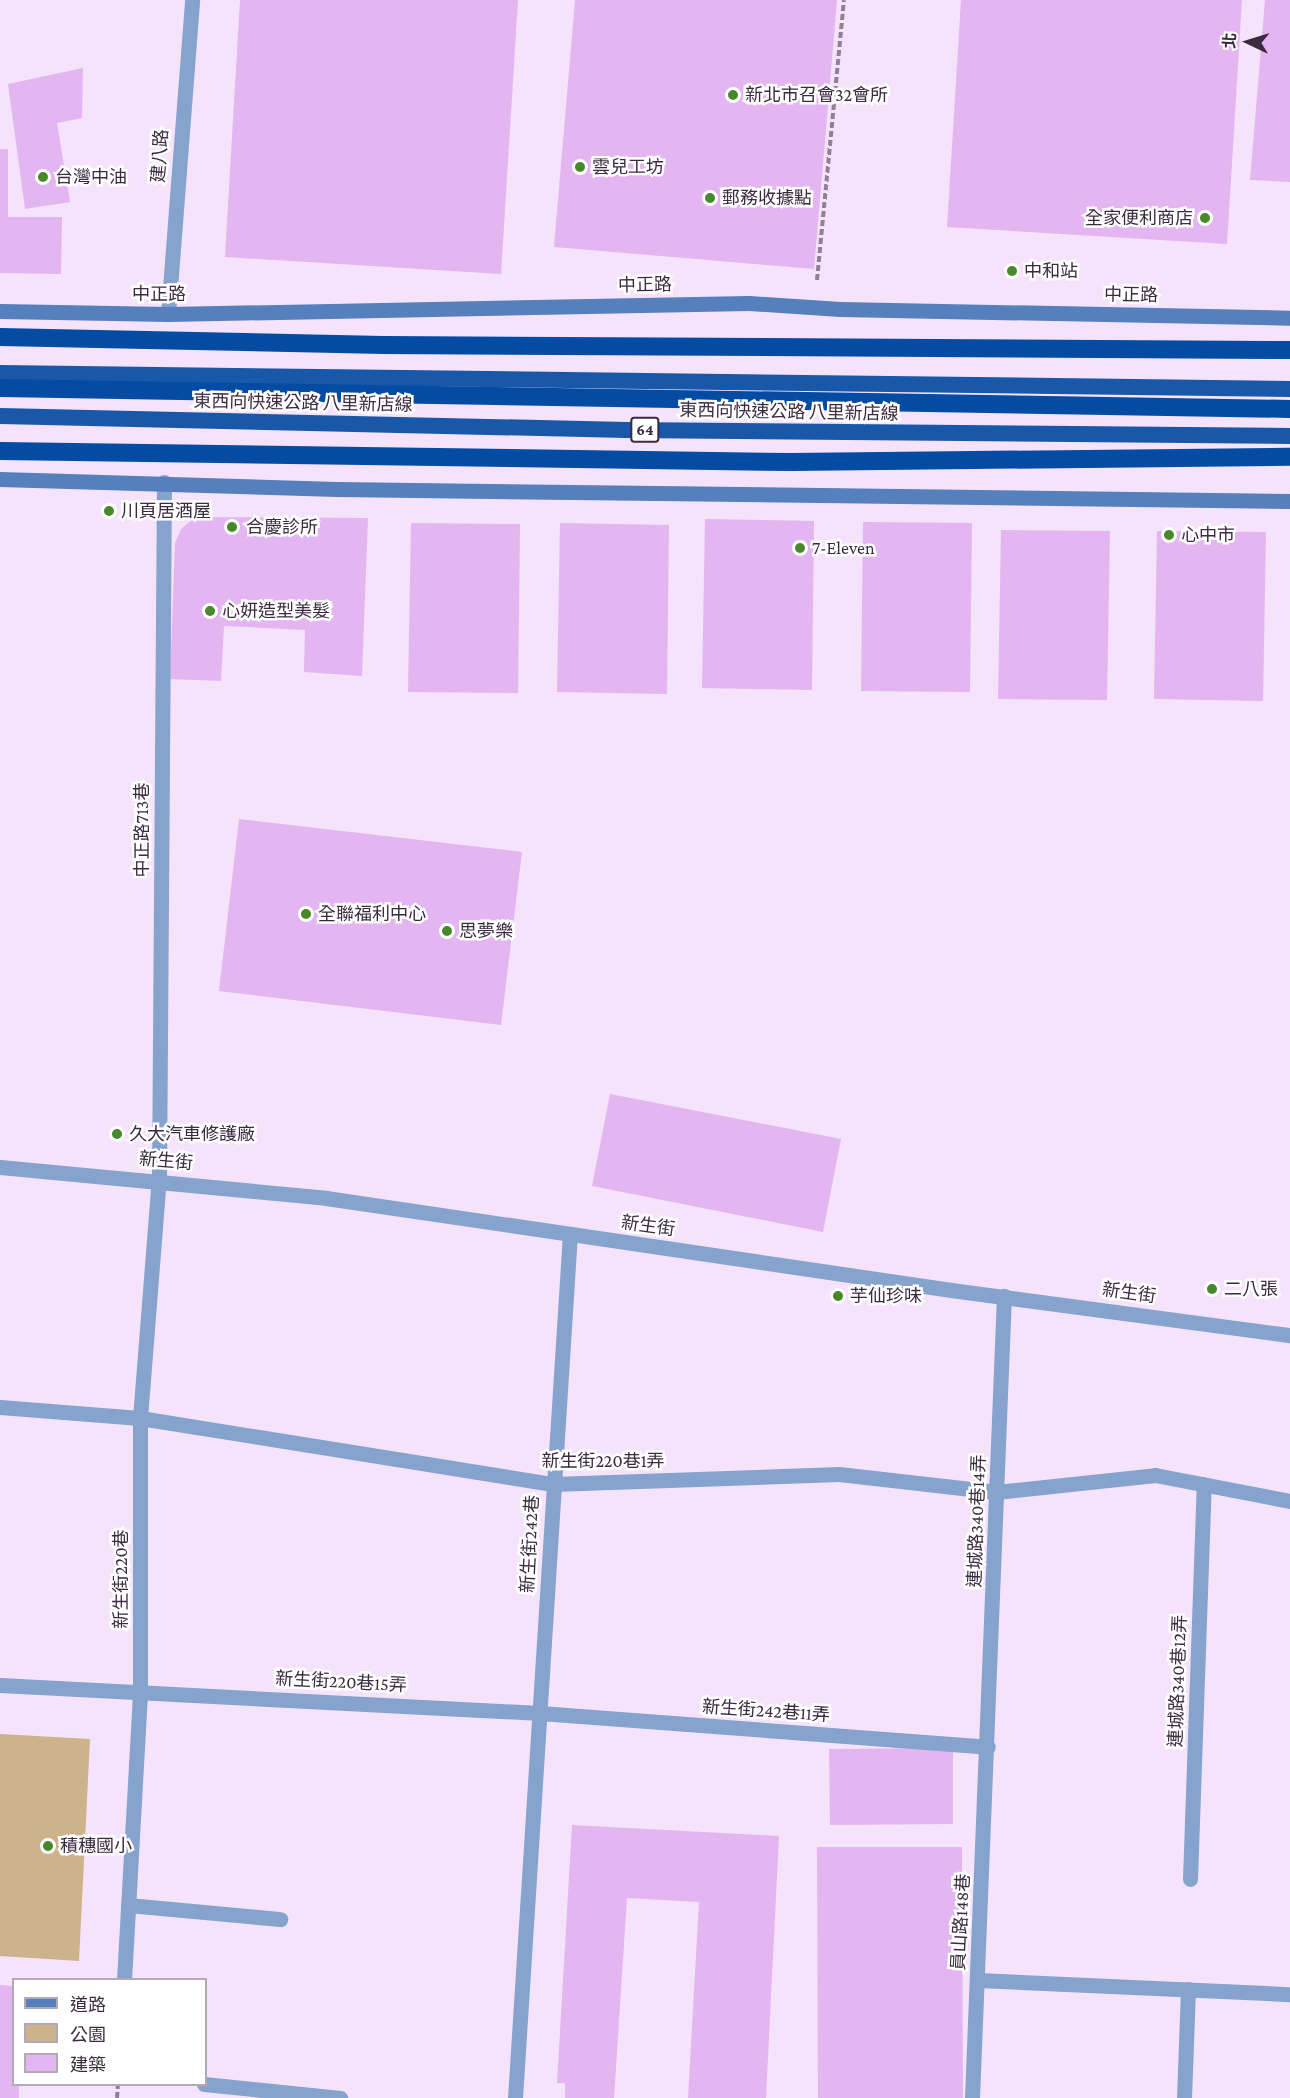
<!DOCTYPE html>
<meta charset="utf-8">
<style>
body{margin:0}
#map{position:relative;width:1290px;height:2098px;overflow:hidden;background:#f4e3fa;font-family:"Crimson Pro","Noto Sans TC",serif}
div>[style]{position:absolute}
.green>*{inset:0;background:#cdb38b}
.building>*{inset:0;background:#e3b5f1}
.path>*{height:4px;margin-top:-2px;transform-origin:0;background:repeating-linear-gradient(90deg,#907f96 0 6px,transparent 0 9px)}
.service>*{height:15px;margin:-7.5px;padding:0 7.5px;transform-origin:7.5px;border-radius:7.5px;background:#86a3cd}
.minor>*{height:15px;margin:-7.5px;padding:0 7.5px;transform-origin:7.5px;border-radius:7.5px;background:#86a3cd}
.secondary>*{height:15px;margin:-7.5px;padding:0 7.5px;transform-origin:7.5px;border-radius:7.5px;background:#557fbd}
.trunk>*{height:16px;margin:-8px;padding:0 8px;transform-origin:8px;border-radius:8px;background:#1958a9}
.motorway>*{height:18px;margin:-9px;padding:0 9px;transform-origin:9px;border-radius:9px;background:#034ba3}
.dots>*{width:16px;height:16px;translate:-50% -50%;box-sizing:border-box;border:3px solid #fff;border-radius:50%}
span{translate:-50% -50%;white-space:nowrap;text-align:center;line-height:1.15;-webkit-text-stroke:5px #fff;paint-order:stroke}
.shield-label span{padding:2px 4px;background:#fff;border:2px solid;border-radius:4px;-webkit-text-stroke-width:0}
.shield-label{font-size:16px;color:#3b2a40;font-weight:700}
.poi-label{font-size:18px;color:#3b2a40}
.left{translate:0 -50%;text-align:left}
.right{translate:-100% -50%;text-align:right}
.street-label{font-size:18px;color:#3b2a40}
.legend{position:absolute;left:12px;top:1978px;width:195px;height:108px;box-sizing:border-box;background:#fff;border:2px solid #b1aab3;margin:0;padding:8px 10px;list-style:none;font-size:18px;color:#3b2a40}
.legend li{display:flex;align-items:center;gap:12px;height:30px}
.legend b{width:30px;border:2px solid #b1aab3}
.north{position:absolute;left:1218px;top:12px;width:60px;height:60px;-webkit-text-stroke:4px #fff;paint-order:stroke;rotate:274deg;font-size:16px;font-weight:700;line-height:24px;text-align:center;color:#3b2a40}
.north::after{content:'';display:block;margin:auto;width:21px;height:27px;background:#3b2a40;clip-path:polygon(50% 0,100% 100%,50% 72%,0 100%)}
</style>
<div id="map">
<div class="green">
<i style="clip-path:polygon(0 1734px,90px 1739px,79px 1961px,0 1956px)"></i>
</div>
<div class="building">
<i style="clip-path:polygon(240px 0,518px 0,501px 274px,225px 257px)"></i>
<i style="clip-path:polygon(575px 0,837px 0,814px 269px,554px 247px)"></i>
<i style="clip-path:polygon(961px 0,1242px 0,1227px 244px,947px 227px)"></i>
<i style="clip-path:polygon(1265px 0,1290px 0,1290px 182px,1250px 180px)"></i>
<i style="clip-path:polygon(83px 68px,82px 118px,57px 123px,70px 202px,25px 209px,8px 84px)"></i>
<i style="clip-path:polygon(0 149px,8px 149px,8px 217px,62px 217px,61px 274px,0 273px)"></i>
<i style="clip-path:polygon(195px 517px,368px 518px,362px 676px,304px 672px,305px 630px,224px 626px,221px 681px,170px 679px,175px 543px,181px 529px)"></i>
<i style="clip-path:polygon(705px 519px,814px 521px,812px 690px,702px 688px)"></i>
<i style="clip-path:polygon(863px 522px,972px 523px,970px 692px,861px 691px)"></i>
<i style="clip-path:polygon(411px 523px,520px 524px,518px 693px,408px 692px)"></i>
<i style="clip-path:polygon(560px 523px,669px 525px,667px 694px,557px 692px)"></i>
<i style="clip-path:polygon(1001px 530px,1110px 531px,1107px 700px,998px 699px)"></i>
<i style="clip-path:polygon(1157px 531px,1266px 532px,1263px 701px,1154px 699px)"></i>
<i style="clip-path:polygon(239px 819px,522px 852px,501px 1025px,219px 991px)"></i>
<i style="clip-path:polygon(610px 1094px,841px 1139px,823px 1232px,592px 1186px)"></i>
<i style="clip-path:polygon(953px 1748px,953px 1824px,830px 1825px,829px 1749px)"></i>
<i style="clip-path:polygon(572px 1825px,779px 1836px,766px 2098px,688px 2098px,699px 1902px,627px 1898px,614px 2098px,565px 2098px,565px 2083px,557px 2083px)"></i>
<i style="clip-path:polygon(817px 1847px,962px 1847px,963px 2098px,818px 2098px)"></i>
<i style="clip-path:polygon(0 1985px,14px 1986px,14px 2084px,19px 2084px,19px 2098px,0 2098px)"></i>
</div>
<div class="path">
<i style="left:817px;top:280px;width:281px;rotate:-84.5deg"></i>
<i style="left:117px;top:2098px;width:14px;rotate:-86deg"></i>
</div>
<div class="service">
<i style="left:0;top:1407px;width:140px;rotate:4.5deg"></i>
<i style="left:140px;top:1418px;width:418px;rotate:9.1deg"></i>
<i style="left:553px;top:1484px;width:286px;rotate:-2deg"></i>
<i style="left:839px;top:1474px;width:159px;rotate:6.5deg"></i>
<i style="left:997px;top:1492px;width:159px;rotate:-6.1deg"></i>
<i style="left:1155px;top:1475px;width:137px;rotate:10.9deg"></i>
<i style="left:0;top:1685px;width:541px;rotate:2.97deg"></i>
<i style="left:540px;top:1713px;width:449px;rotate:4.3deg"></i>
<i style="left:1190px;top:1879px;width:395px;rotate:-88deg"></i>
<i style="left:128px;top:1905px;width:153px;rotate:5.3deg"></i>
<i style="left:124px;top:1980px;width:290px;rotate:-86.8deg"></i>
<i style="left:140px;top:1690px;width:272px;rotate:-90deg"></i>
<i style="left:140px;top:1418px;width:240px;rotate:-85.5deg"></i>
<i style="left:159px;top:1179px;width:697px;rotate:-89.59deg"></i>
<i style="left:978px;top:1980px;width:312px;rotate:2.6deg"></i>
<i style="left:204px;top:2084px;width:137px;rotate:5.9deg"></i>
<i style="left:515px;top:2098px;width:866px;rotate:-86.36deg"></i>
<i style="left:972px;top:2098px;width:803px;rotate:-87.72deg"></i>
<i style="left:1184px;top:2098px;width:109px;rotate:-87.9deg"></i>
</div>
<div class="minor">
<i style="left:168px;top:314px;width:315px;rotate:-85.6deg"></i>
<i style="left:0;top:1167px;width:327px;rotate:5.4deg"></i>
<i style="left:326px;top:1198px;width:632px;rotate:8.37deg"></i>
<i style="left:951px;top:1290px;width:342px;rotate:7.6deg"></i>
</div>
<div class="secondary">
<i style="left:0;top:311px;width:168px;rotate:1deg"></i>
<i style="left:168px;top:314px;width:581px;rotate:-1.08deg"></i>
<i style="left:749px;top:303px;width:91px;rotate:3.8deg"></i>
<i style="left:840px;top:309px;width:450px;rotate:1.1deg"></i>
<i style="left:0;top:479px;width:337px;rotate:1.7deg"></i>
<i style="left:337px;top:489px;width:953px;rotate:0.72deg"></i>
</div>
<div class="trunk">
<i style="left:0;top:373px;width:1290px;rotate:0.71deg"></i>
<i style="left:0;top:416px;width:626px;rotate:1.28deg"></i>
<i style="left:626px;top:430px;width:664px;rotate:0.52deg"></i>
</div>
<div class="motorway">
<i style="left:0;top:337px;width:384px;rotate:1.2deg"></i>
<i style="left:384px;top:345px;width:906px;rotate:0.32deg"></i>
<i style="left:0;top:388px;width:1290px;rotate:0.93deg"></i>
<i style="left:0;top:451px;width:791px;rotate:0.8deg"></i>
<i style="left:791px;top:462px;width:499px;rotate:-0.6deg"></i>
</div>
<div class="dots">
<i style="left:733px;top:95px;background:#46882a"></i>
<i style="left:580px;top:167px;background:#46882a"></i>
<i style="left:43px;top:177px;background:#46882a"></i>
<i style="left:710px;top:198px;background:#46882a"></i>
<i style="left:1205px;top:218px;background:#46882a"></i>
<i style="left:1012px;top:271px;background:#46882a"></i>
<i style="left:109px;top:511px;background:#46882a"></i>
<i style="left:232px;top:527px;background:#46882a"></i>
<i style="left:1169px;top:535px;background:#46882a"></i>
<i style="left:800px;top:548px;background:#46882a"></i>
<i style="left:210px;top:611px;background:#46882a"></i>
<i style="left:306px;top:914px;background:#46882a"></i>
<i style="left:447px;top:931px;background:#46882a"></i>
<i style="left:117px;top:1134px;background:#46882a"></i>
<i style="left:1212px;top:1289px;background:#46882a"></i>
<i style="left:838px;top:1296px;background:#46882a"></i>
<i style="left:48px;top:1846px;background:#46882a"></i>
</div>
<div class="shield-label">
<span style="left:645px;top:430px">64</span>
</div>
<div class="poi-label">
<span class="left" style="left:745px;top:95px">新北市召會32會所</span>
<span class="left" style="left:592px;top:167px">雲兒工坊</span>
<span class="left" style="left:55px;top:177px">台灣中油</span>
<span class="left" style="left:722px;top:198px">郵務收據點</span>
<span class="right" style="left:1193px;top:218px">全家便利商店</span>
<span class="left" style="left:1024px;top:271px">中和站</span>
<span class="left" style="left:121px;top:511px">川頁居酒屋</span>
<span class="left" style="left:246px;top:527px">合慶診所</span>
<span class="left" style="left:1181px;top:535px">心中市</span>
<span class="left" style="left:812px;top:548px">7-Eleven</span>
<span class="left" style="left:222px;top:611px">心妍造型美髮</span>
<span class="left" style="left:318px;top:914px">全聯福利中心</span>
<span class="left" style="left:459px;top:931px">思夢樂</span>
<span class="left" style="left:129px;top:1134px">久大汽車修護廠</span>
<span class="left" style="left:1224px;top:1289px">二八張</span>
<span class="left" style="left:850px;top:1296px">芋仙珍味</span>
<span class="left" style="left:60px;top:1846px">積穗國小</span>
</div>
<div class="street-label">
<span style="left:160px;top:156px;rotate:-86deg">建八路</span>
<span style="left:645px;top:285px;rotate:-1deg">中正路</span>
<span style="left:159px;top:294px">中正路</span>
<span style="left:1131px;top:295px;rotate:1deg">中正路</span>
<span style="left:303px;top:403px;rotate:1deg">東西向快速公路 八里新店線</span>
<span style="left:789px;top:412px;rotate:1deg">東西向快速公路 八里新店線</span>
<span style="left:142px;top:830px;rotate:-90deg">中正路713巷</span>
<span style="left:166px;top:1161px;rotate:5deg">新生街</span>
<span style="left:648px;top:1226px;rotate:8deg">新生街</span>
<span style="left:1129px;top:1293px;rotate:8deg">新生街</span>
<span style="left:603px;top:1461px">新生街220巷1弄</span>
<span style="left:977px;top:1521px;rotate:-88deg">連城路340巷14弄</span>
<span style="left:530px;top:1544px;rotate:-87deg">新生街242巷</span>
<span style="left:121px;top:1579px;rotate:-90deg">新生街220巷</span>
<span style="left:1178px;top:1681px;rotate:-88deg">連城路340巷12弄</span>
<span style="left:341px;top:1682px;rotate:3deg">新生街220巷15弄</span>
<span style="left:766px;top:1711px;rotate:4deg">新生街242巷11弄</span>
<span style="left:961px;top:1922px;rotate:-87deg">員山路148巷</span>
</div>
<ul class="legend">
<li><b style="height:8px;background:#557fbd"></b>道路</li>
<li><b style="height:16px;background:#cdb38b"></b>公園</li>
<li><b style="height:16px;background:#e3b5f1"></b>建築</li>
</ul>
<div class="north">北</div>
</div>
